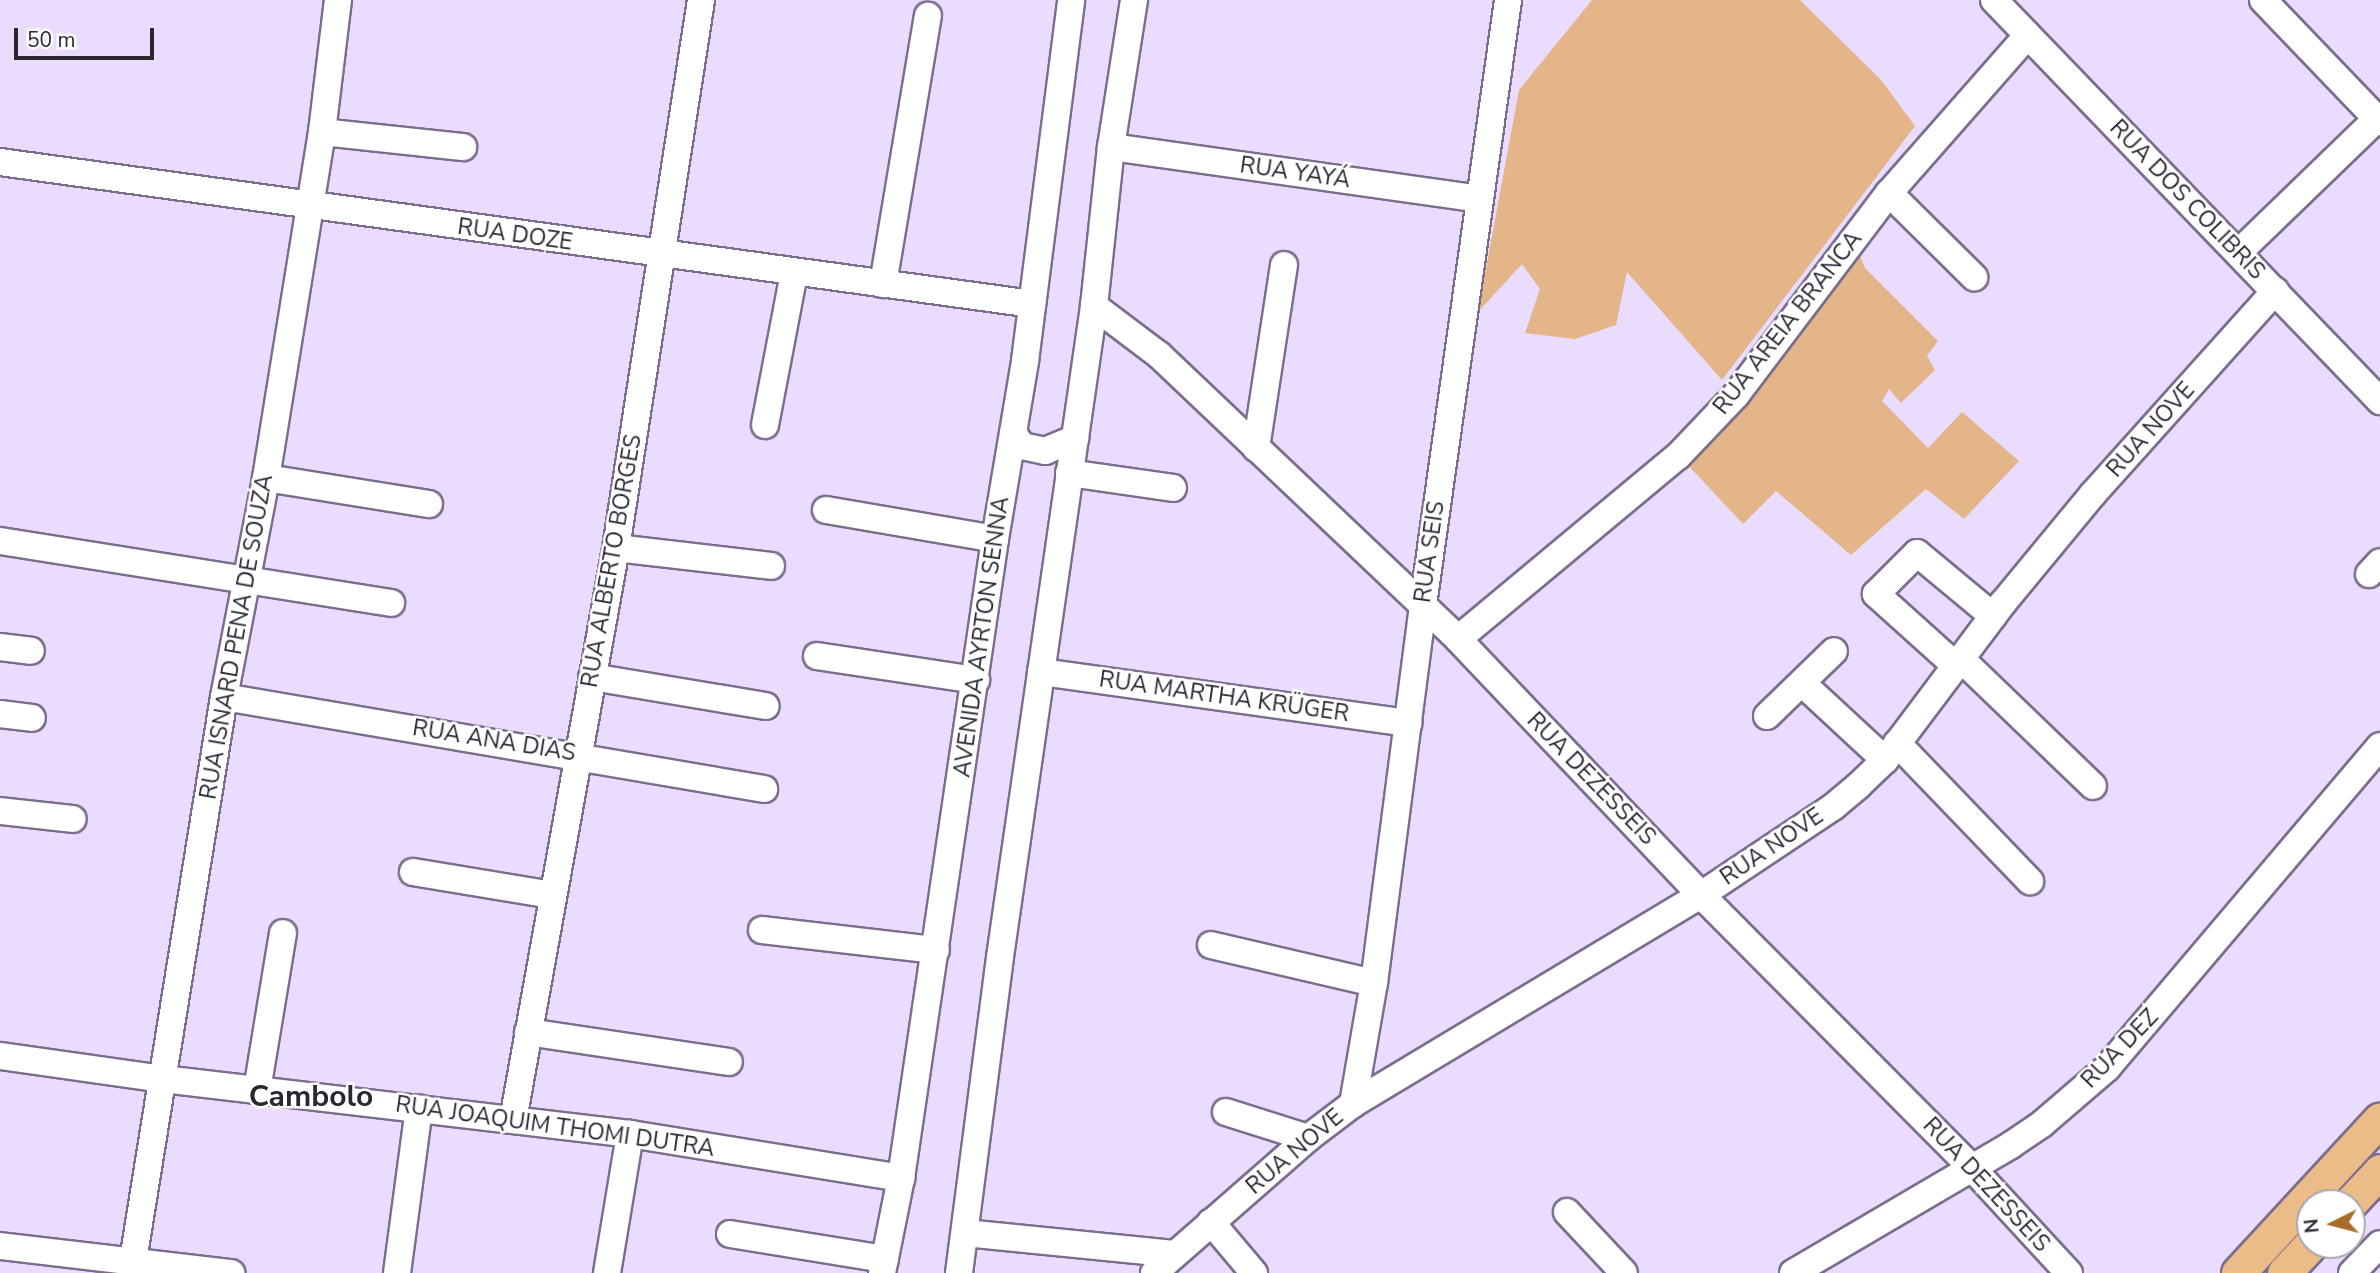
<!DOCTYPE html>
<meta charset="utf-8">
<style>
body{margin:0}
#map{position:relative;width:2380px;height:1273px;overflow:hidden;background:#eadcff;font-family:"Nunito Sans",sans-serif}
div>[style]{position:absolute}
.green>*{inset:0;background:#e3b589}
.roads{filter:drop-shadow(2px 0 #7b6e8d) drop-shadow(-2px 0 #7b6e8d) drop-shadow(0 2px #7b6e8d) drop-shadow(0 -2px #7b6e8d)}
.minor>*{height:26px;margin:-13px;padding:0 13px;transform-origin:13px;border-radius:13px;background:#fff}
.major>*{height:33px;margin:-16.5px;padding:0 16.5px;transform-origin:16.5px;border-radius:16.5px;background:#ebbc88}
span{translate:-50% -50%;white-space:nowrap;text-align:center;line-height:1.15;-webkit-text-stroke:5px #fff;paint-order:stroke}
.street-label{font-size:23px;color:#2c2633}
.district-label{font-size:30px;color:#2c2633;font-weight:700}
.north{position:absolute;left:2296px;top:1189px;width:70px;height:70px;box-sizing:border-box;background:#fff;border:2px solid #aba8ad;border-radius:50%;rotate:264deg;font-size:19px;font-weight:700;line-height:28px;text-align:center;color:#2c2633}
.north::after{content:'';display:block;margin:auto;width:24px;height:32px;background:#a86d2d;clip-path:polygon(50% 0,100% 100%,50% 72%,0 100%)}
.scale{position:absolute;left:14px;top:28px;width:140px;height:32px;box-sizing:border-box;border:4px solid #2c2633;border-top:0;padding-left:9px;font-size:21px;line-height:24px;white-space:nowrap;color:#2c2633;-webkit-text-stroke:5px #fff;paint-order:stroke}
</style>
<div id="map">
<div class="green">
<i style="clip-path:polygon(1592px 0,1800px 0,1882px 81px,1915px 126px,1722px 380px,1627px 272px,1616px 325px,1575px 339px,1525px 333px,1540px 289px,1522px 264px,1478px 312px,1519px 90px)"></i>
<i style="clip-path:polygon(1858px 251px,1865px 268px,1938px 341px,1927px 356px,1935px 370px,1901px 403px,1889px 389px,1882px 401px,1928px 448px,1962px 412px,2019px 461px,1964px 519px,1926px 489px,1851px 555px,1776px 491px,1743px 524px,1685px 462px)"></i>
</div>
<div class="roads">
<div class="minor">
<i style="left:1994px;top:0;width:557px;rotate:46.09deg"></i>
<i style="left:2263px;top:0;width:169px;rotate:46.2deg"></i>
<i style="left:322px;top:132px;width:142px;rotate:6.1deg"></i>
<i style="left:1111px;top:147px;width:372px;rotate:8deg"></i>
<i style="left:0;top:162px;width:1042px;rotate:7.83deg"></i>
<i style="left:1889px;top:193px;width:120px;rotate:44.7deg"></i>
<i style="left:2238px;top:253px;width:197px;rotate:-44deg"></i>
<i style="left:883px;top:284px;width:272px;rotate:-80.5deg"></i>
<i style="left:1094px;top:306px;width:81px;rotate:37deg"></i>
<i style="left:1159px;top:355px;width:412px;rotate:43.5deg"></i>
<i style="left:1458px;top:639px;width:353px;rotate:46.5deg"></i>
<i style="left:1701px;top:895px;width:385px;rotate:45.2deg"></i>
<i style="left:1972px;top:1168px;width:143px;rotate:47.3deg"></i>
<i style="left:765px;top:425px;width:155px;rotate:-79.2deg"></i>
<i style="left:1013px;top:433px;width:16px;rotate:55deg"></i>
<i style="left:1022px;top:446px;width:24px;rotate:12deg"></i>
<i style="left:1045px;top:451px;width:33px;rotate:-23deg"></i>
<i style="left:1256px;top:448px;width:185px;rotate:-81.3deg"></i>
<i style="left:1069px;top:473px;width:105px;rotate:8.2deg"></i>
<i style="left:266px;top:478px;width:165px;rotate:9.1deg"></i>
<i style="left:826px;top:510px;width:171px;rotate:9.7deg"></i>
<i style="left:0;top:541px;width:396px;rotate:9deg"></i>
<i style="left:616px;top:548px;width:156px;rotate:6.6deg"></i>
<i style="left:2369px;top:574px;width:16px;rotate:-47deg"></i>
<i style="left:1458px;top:639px;width:286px;rotate:-39.8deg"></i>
<i style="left:1678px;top:456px;width:84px;rotate:-46.4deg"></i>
<i style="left:1736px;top:395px;width:253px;rotate:-52.9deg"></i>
<i style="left:1889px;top:193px;width:210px;rotate:-48.7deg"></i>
<i style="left:0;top:647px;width:31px;rotate:7deg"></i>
<i style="left:817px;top:656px;width:161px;rotate:8.6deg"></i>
<i style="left:1961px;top:659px;width:183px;rotate:43.9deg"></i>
<i style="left:1956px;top:666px;width:108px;rotate:-138deg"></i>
<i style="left:1876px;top:594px;width:58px;rotate:-45deg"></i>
<i style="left:1917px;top:553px;width:99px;rotate:39.7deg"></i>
<i style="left:1041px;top:672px;width:371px;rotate:7.9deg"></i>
<i style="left:592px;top:677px;width:176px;rotate:9.5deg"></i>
<i style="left:1803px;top:684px;width:112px;rotate:42.8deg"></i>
<i style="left:224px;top:697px;width:548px;rotate:9.67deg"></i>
<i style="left:0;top:714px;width:32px;rotate:7deg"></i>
<i style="left:1767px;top:716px;width:93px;rotate:-44.1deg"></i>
<i style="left:1897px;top:743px;width:192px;rotate:46.1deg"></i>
<i style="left:0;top:811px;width:73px;rotate:6.3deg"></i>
<i style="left:413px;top:872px;width:141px;rotate:9.4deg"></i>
<i style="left:762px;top:930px;width:175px;rotate:6.6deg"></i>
<i style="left:1211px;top:945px;width:167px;rotate:13.1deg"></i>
<i style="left:528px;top:1032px;width:203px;rotate:8.5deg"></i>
<i style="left:0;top:1056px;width:165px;rotate:8deg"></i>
<i style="left:163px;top:1079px;width:470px;rotate:6.7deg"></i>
<i style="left:630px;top:1134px;width:275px;rotate:9.2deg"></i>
<i style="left:257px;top:1090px;width:159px;rotate:-80.6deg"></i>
<i style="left:1353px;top:1104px;width:123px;rotate:-80.2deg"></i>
<i style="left:1374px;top:983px;width:381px;rotate:-82.6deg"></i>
<i style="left:1423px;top:605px;width:611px;rotate:-82deg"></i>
<i style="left:1226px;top:1112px;width:86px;rotate:17.6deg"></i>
<i style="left:513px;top:1120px;width:581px;rotate:-79.79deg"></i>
<i style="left:616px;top:548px;width:555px;rotate:-81.18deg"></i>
<i style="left:1567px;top:1212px;width:83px;rotate:46.9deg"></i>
<i style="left:1211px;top:1222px;width:67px;rotate:49.9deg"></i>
<i style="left:965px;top:1233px;width:210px;rotate:5.7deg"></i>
<i style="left:730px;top:1234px;width:157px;rotate:9.2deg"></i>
<i style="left:0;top:1246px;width:233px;rotate:6.7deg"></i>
<i style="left:131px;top:1273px;width:583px;rotate:-80.83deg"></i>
<i style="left:224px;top:697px;width:223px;rotate:-79.1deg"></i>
<i style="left:266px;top:478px;width:351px;rotate:-80.8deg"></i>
<i style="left:322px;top:132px;width:133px;rotate:-83.1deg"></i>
<i style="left:397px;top:1273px;width:166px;rotate:-82.4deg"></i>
<i style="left:607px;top:1273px;width:141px;rotate:-80.6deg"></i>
<i style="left:882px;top:1273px;width:97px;rotate:-78.7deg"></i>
<i style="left:901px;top:1178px;width:646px;rotate:-81.63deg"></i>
<i style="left:995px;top:539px;width:181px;rotate:-80.4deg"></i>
<i style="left:1025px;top:361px;width:364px;rotate:-82.7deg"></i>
<i style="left:959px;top:1273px;width:319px;rotate:-82.6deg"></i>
<i style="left:1000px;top:957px;width:658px;rotate:-81.78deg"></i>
<i style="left:1094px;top:306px;width:160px;rotate:-83.9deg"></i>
<i style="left:1111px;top:147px;width:149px;rotate:-81.1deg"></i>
<i style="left:1154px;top:1273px;width:205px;rotate:-41.2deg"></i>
<i style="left:1308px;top:1138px;width:56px;rotate:-37.1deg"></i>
<i style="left:1353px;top:1104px;width:406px;rotate:-31deg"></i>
<i style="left:1701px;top:895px;width:159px;rotate:-33.7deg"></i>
<i style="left:1833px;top:807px;width:33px;rotate:-40deg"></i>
<i style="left:1858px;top:786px;width:37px;rotate:-44deg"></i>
<i style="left:1885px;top:760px;width:196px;rotate:-53.1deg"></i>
<i style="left:2003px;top:603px;width:141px;rotate:-50.5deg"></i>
<i style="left:2093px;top:494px;width:273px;rotate:-48.1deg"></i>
<i style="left:1793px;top:1273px;width:253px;rotate:-30.4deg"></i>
<i style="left:2011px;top:1145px;width:37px;rotate:-34deg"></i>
<i style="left:2042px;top:1124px;width:86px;rotate:-40.7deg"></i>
<i style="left:2107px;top:1068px;width:422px;rotate:-49.7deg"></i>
<i style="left:2352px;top:1273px;width:40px;rotate:-46deg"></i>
</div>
<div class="major">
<i style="left:2350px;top:1203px;width:44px;rotate:-46.8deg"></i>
<i style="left:2238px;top:1273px;width:209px;rotate:-47.3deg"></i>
<i style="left:2284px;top:1273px;width:38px;rotate:-47deg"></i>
</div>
</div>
<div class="street-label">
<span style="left:1295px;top:173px;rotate:8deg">RUA YAYÁ</span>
<span style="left:2187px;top:200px;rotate:46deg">RUA DOS COLIBRIS</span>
<span style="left:515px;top:235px;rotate:8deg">RUA DOZE</span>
<span style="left:1788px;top:323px;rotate:-52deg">RUA AREIA BRANCA</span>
<span style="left:2151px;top:430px;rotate:-48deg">RUA NOVE</span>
<span style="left:1430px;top:552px;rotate:-82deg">RUA SEIS</span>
<span style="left:612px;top:561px;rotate:-80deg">RUA ALBERTO BORGES</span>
<span style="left:237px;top:637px;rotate:-80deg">RUA ISNARD PENA DE SOUZA</span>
<span style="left:982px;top:637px;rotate:-82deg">AVENIDA AYRTON SENNA</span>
<span style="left:1224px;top:697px;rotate:8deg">RUA MARTHA KRÜGER</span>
<span style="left:494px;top:741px;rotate:9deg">RUA ANA DIAS</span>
<span style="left:1591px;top:779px;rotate:46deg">RUA DEZESSEIS</span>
<span style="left:1772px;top:847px;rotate:-34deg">RUA NOVE</span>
<span style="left:2120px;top:1049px;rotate:-46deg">RUA DEZ</span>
<span style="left:555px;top:1127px;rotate:8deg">RUA JOAQUIM THOMI DUTRA</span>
<span style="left:1295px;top:1152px;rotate:-40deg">RUA NOVE</span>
<span style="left:1986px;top:1185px;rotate:47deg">RUA DEZESSEIS</span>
</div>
<div class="district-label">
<span style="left:311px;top:1097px">Cambolo</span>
</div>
<div class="north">N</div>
<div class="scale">50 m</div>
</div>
